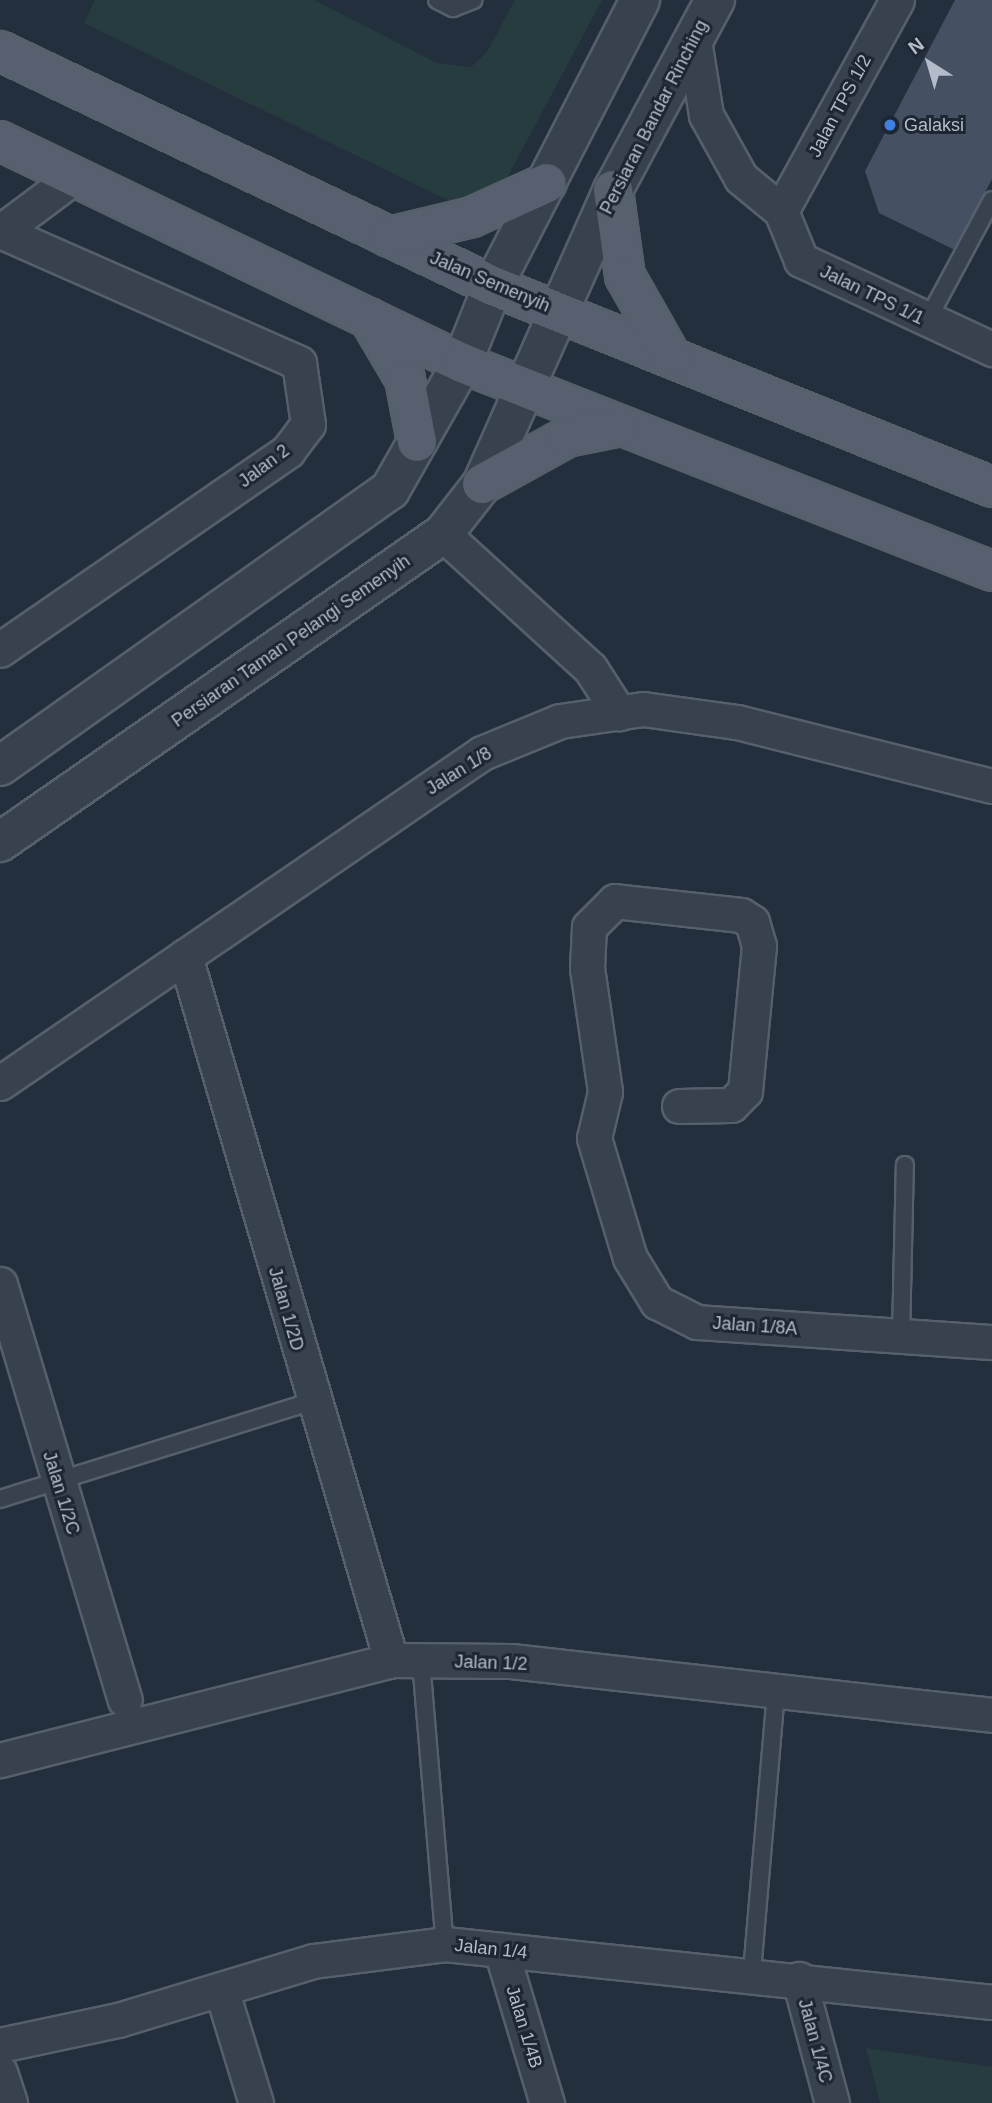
<!DOCTYPE html>
<style>
body{margin:0}
#map{position:relative;width:992px;height:2103px;overflow:hidden;background:#242f3e;font-family:Arial,sans-serif}
div>[style]{position:absolute}
.green>*{inset:0;background:#263c3f}
.building>*{inset:0;background:#455162}
.roads{filter:drop-shadow(2px 0 #565f6c) drop-shadow(-2px 0 #565f6c) drop-shadow(0 2px #565f6c) drop-shadow(0 -2px #565f6c)}
.service>*{height:16px;margin:-8px;padding:0 8px;transform-origin:8px;border-radius:8px;background:#38414e}
.minor>*{height:33px;margin:-16.5px;padding:0 16.5px;transform-origin:16.5px;border-radius:16.5px;background:#38414e}
.tertiary>*{height:38px;margin:-19px;padding:0 19px;transform-origin:19px;border-radius:19px;background:#38414e}
.primary>*{height:38px;margin:-19px;padding:0 19px;transform-origin:19px;border-radius:19px;background:#56606e}
.dots>*{width:19px;height:19px;translate:-50% -50%;box-sizing:border-box;border:4px solid #1d2633;border-radius:50%}
span{translate:-50% -50%;white-space:nowrap;text-align:center;line-height:1.15;-webkit-text-stroke:6px #1d2633;paint-order:stroke}
.street-label{font-size:18px;color:#b4bcc9}
.poi-label{font-size:18px;color:#b4bcc9}
.left{translate:0 -50%;text-align:left}
.north{position:absolute;left:894px;top:28px;width:70px;height:70px;-webkit-text-stroke:5px #1d2633;paint-order:stroke;rotate:323deg;font-size:19px;font-weight:700;line-height:28px;text-align:center;color:#b4bcc9}
.north::after{content:'';display:block;margin:auto;width:24px;height:32px;background:#b4bcc9;clip-path:polygon(50% 0,100% 100%,50% 72%,0 100%)}
</style>
<div id="map">
<div class="green">
<i style="clip-path:polygon(95px 0,314px 0,437px 63px,471px 67px,487px 52px,515px 0,602px 0,500px 191px,460px 206px,84px 23px)"></i>
<i style="clip-path:polygon(866px 2048px,992px 2067px,992px 2103px,880px 2103px)"></i>
</div>
<div class="building">
<i style="clip-path:polygon(955px 0,992px 0,992px 179px,955px 250px,879px 213px,865px 171px)"></i>
</div>
<div class="roads">
<div class="service">
<i style="left:437px;top:0;width:18px;rotate:27deg"></i>
<i style="left:453px;top:8px;width:22px;rotate:-21deg"></i>
<i style="left:927px;top:321px;width:137px;rotate:-61.8deg"></i>
<i style="left:901px;top:1336px;width:171px;rotate:-88.7deg"></i>
<i style="left:0;top:1499px;width:327px;rotate:-17.4deg"></i>
<i style="left:421px;top:1661px;width:284px;rotate:85.2deg"></i>
<i style="left:752px;top:1972px;width:279px;rotate:-85.1deg"></i>
</div>
<div class="minor">
<i style="left:694px;top:40px;width:76px;rotate:80.9deg"></i>
<i style="left:706px;top:115px;width:72px;rotate:60.9deg"></i>
<i style="left:741px;top:178px;width:52px;rotate:39.5deg"></i>
<i style="left:781px;top:211px;width:53px;rotate:67.8deg"></i>
<i style="left:801px;top:260px;width:211px;rotate:25deg"></i>
<i style="left:781px;top:211px;width:241px;rotate:-61.2deg"></i>
<i style="left:0;top:231px;width:327px;rotate:23.8deg"></i>
<i style="left:299px;top:363px;width:62px;rotate:81.6deg"></i>
<i style="left:308px;top:424px;width:34px;rotate:127deg"></i>
<i style="left:288px;top:451px;width:350px;rotate:145.4deg"></i>
<i style="left:0;top:232px;width:94px;rotate:-36.7deg"></i>
<i style="left:443px;top:534px;width:199px;rotate:42.4deg"></i>
<i style="left:590px;top:668px;width:54px;rotate:57.2deg"></i>
<i style="left:185px;top:956px;width:734px;rotate:73.69deg"></i>
<i style="left:0;top:1083px;width:584px;rotate:-34.4deg"></i>
<i style="left:482px;top:753px;width:84px;rotate:-22.3deg"></i>
<i style="left:560px;top:721px;width:84px;rotate:-8.2deg"></i>
<i style="left:643px;top:709px;width:95px;rotate:7.9deg"></i>
<i style="left:737px;top:722px;width:263px;rotate:14.1deg"></i>
<i style="left:679px;top:1106px;width:52px;rotate:-1.1deg"></i>
<i style="left:731px;top:1105px;width:20px;rotate:-45deg"></i>
<i style="left:745px;top:1091px;width:146px;rotate:-84.5deg"></i>
<i style="left:759px;top:946px;width:25px;rotate:-106deg"></i>
<i style="left:752px;top:922px;width:13px;rotate:-148deg"></i>
<i style="left:741px;top:915px;width:127px;rotate:-173.7deg"></i>
<i style="left:615px;top:901px;width:37px;rotate:135deg"></i>
<i style="left:589px;top:927px;width:41px;rotate:92.8deg"></i>
<i style="left:587px;top:968px;width:125px;rotate:81.7deg"></i>
<i style="left:605px;top:1092px;width:47px;rotate:103.4deg"></i>
<i style="left:594px;top:1138px;width:125px;rotate:73.3deg"></i>
<i style="left:630px;top:1258px;width:52px;rotate:58.5deg"></i>
<i style="left:657px;top:1302px;width:45px;rotate:26.6deg"></i>
<i style="left:697px;top:1322px;width:296px;rotate:3.9deg"></i>
<i style="left:0;top:1284px;width:434px;rotate:73.3deg"></i>
<i style="left:0;top:1760px;width:404px;rotate:-14.3deg"></i>
<i style="left:391px;top:1660px;width:120px;rotate:0.5deg"></i>
<i style="left:511px;top:1661px;width:484px;rotate:6.4deg"></i>
<i style="left:501px;top:1950px;width:160px;rotate:73.3deg"></i>
<i style="left:799px;top:1979px;width:128px;rotate:75.1deg"></i>
<i style="left:222px;top:1992px;width:116px;rotate:73deg"></i>
<i style="left:0;top:2045px;width:121px;rotate:-12deg"></i>
<i style="left:118px;top:2020px;width:204px;rotate:-16.8deg"></i>
<i style="left:313px;top:1961px;width:133px;rotate:-7.3deg"></i>
<i style="left:445px;top:1944px;width:550px;rotate:6.05deg"></i>
<i style="left:0;top:2072px;width:33px;rotate:72deg"></i>
</div>
<div class="tertiary">
<i style="left:0;top:766px;width:478px;rotate:-35.3deg"></i>
<i style="left:390px;top:490px;width:146px;rotate:-60.4deg"></i>
<i style="left:462px;top:363px;width:83px;rotate:-68.1deg"></i>
<i style="left:493px;top:286px;width:322px;rotate:-62.8deg"></i>
<i style="left:0;top:842px;width:540px;rotate:-34.81deg"></i>
<i style="left:443px;top:534px;width:63px;rotate:-52deg"></i>
<i style="left:482px;top:484px;width:322px;rotate:-66deg"></i>
<i style="left:613px;top:190px;width:216px;rotate:-61.8deg"></i>
</div>
<div class="primary">
<i style="left:0;top:51px;width:546px;rotate:25.49deg"></i>
<i style="left:493px;top:286px;width:538px;rotate:21.94deg"></i>
<i style="left:0;top:141px;width:513px;rotate:25.67deg"></i>
<i style="left:462px;top:363px;width:569px;rotate:21.43deg"></i>
<i style="left:613px;top:190px;width:87px;rotate:82.1deg"></i>
<i style="left:625px;top:276px;width:93px;rotate:60.4deg"></i>
<i style="left:389px;top:237px;width:85px;rotate:-13.5deg"></i>
<i style="left:472px;top:217px;width:82px;rotate:-24.4deg"></i>
<i style="left:369px;top:318px;width:71px;rotate:59.5deg"></i>
<i style="left:405px;top:379px;width:64px;rotate:79.2deg"></i>
<i style="left:482px;top:484px;width:97px;rotate:-28.9deg"></i>
<i style="left:567px;top:437px;width:55px;rotate:-11.5deg"></i>
</div>
</div>
<div class="dots">
<i style="left:890px;top:125px;background:#3f7fe0"></i>
</div>
<div class="street-label">
<span style="left:840px;top:106px;rotate:-62deg">Jalan TPS 1/2</span>
<span style="left:654px;top:117px;rotate:-63deg">Persiaran Bandar Rinching</span>
<span style="left:490px;top:282px;rotate:23deg">Jalan Semenyih</span>
<span style="left:872px;top:295px;rotate:26deg">Jalan TPS 1/1</span>
<span style="left:264px;top:466px;rotate:-37deg">Jalan 2</span>
<span style="left:291px;top:641px;rotate:-35deg">Persiaran Taman Pelangi Semenyih</span>
<span style="left:459px;top:771px;rotate:-32deg">Jalan 1/8</span>
<span style="left:286px;top:1309px;rotate:74deg">Jalan 1/2D</span>
<span style="left:755px;top:1326px;rotate:4deg">Jalan 1/8A</span>
<span style="left:61px;top:1493px;rotate:73deg">Jalan 1/2C</span>
<span style="left:491px;top:1663px;rotate:2deg">Jalan 1/2</span>
<span style="left:491px;top:1949px;rotate:6deg">Jalan 1/4</span>
<span style="left:524px;top:2027px;rotate:73deg">Jalan 1/4B</span>
<span style="left:815px;top:2041px;rotate:75deg">Jalan 1/4C</span>
</div>
<div class="poi-label">
<span class="left" style="left:904px;top:125px">Galaksi</span>
</div>
<div class="north">N</div>
</div>
